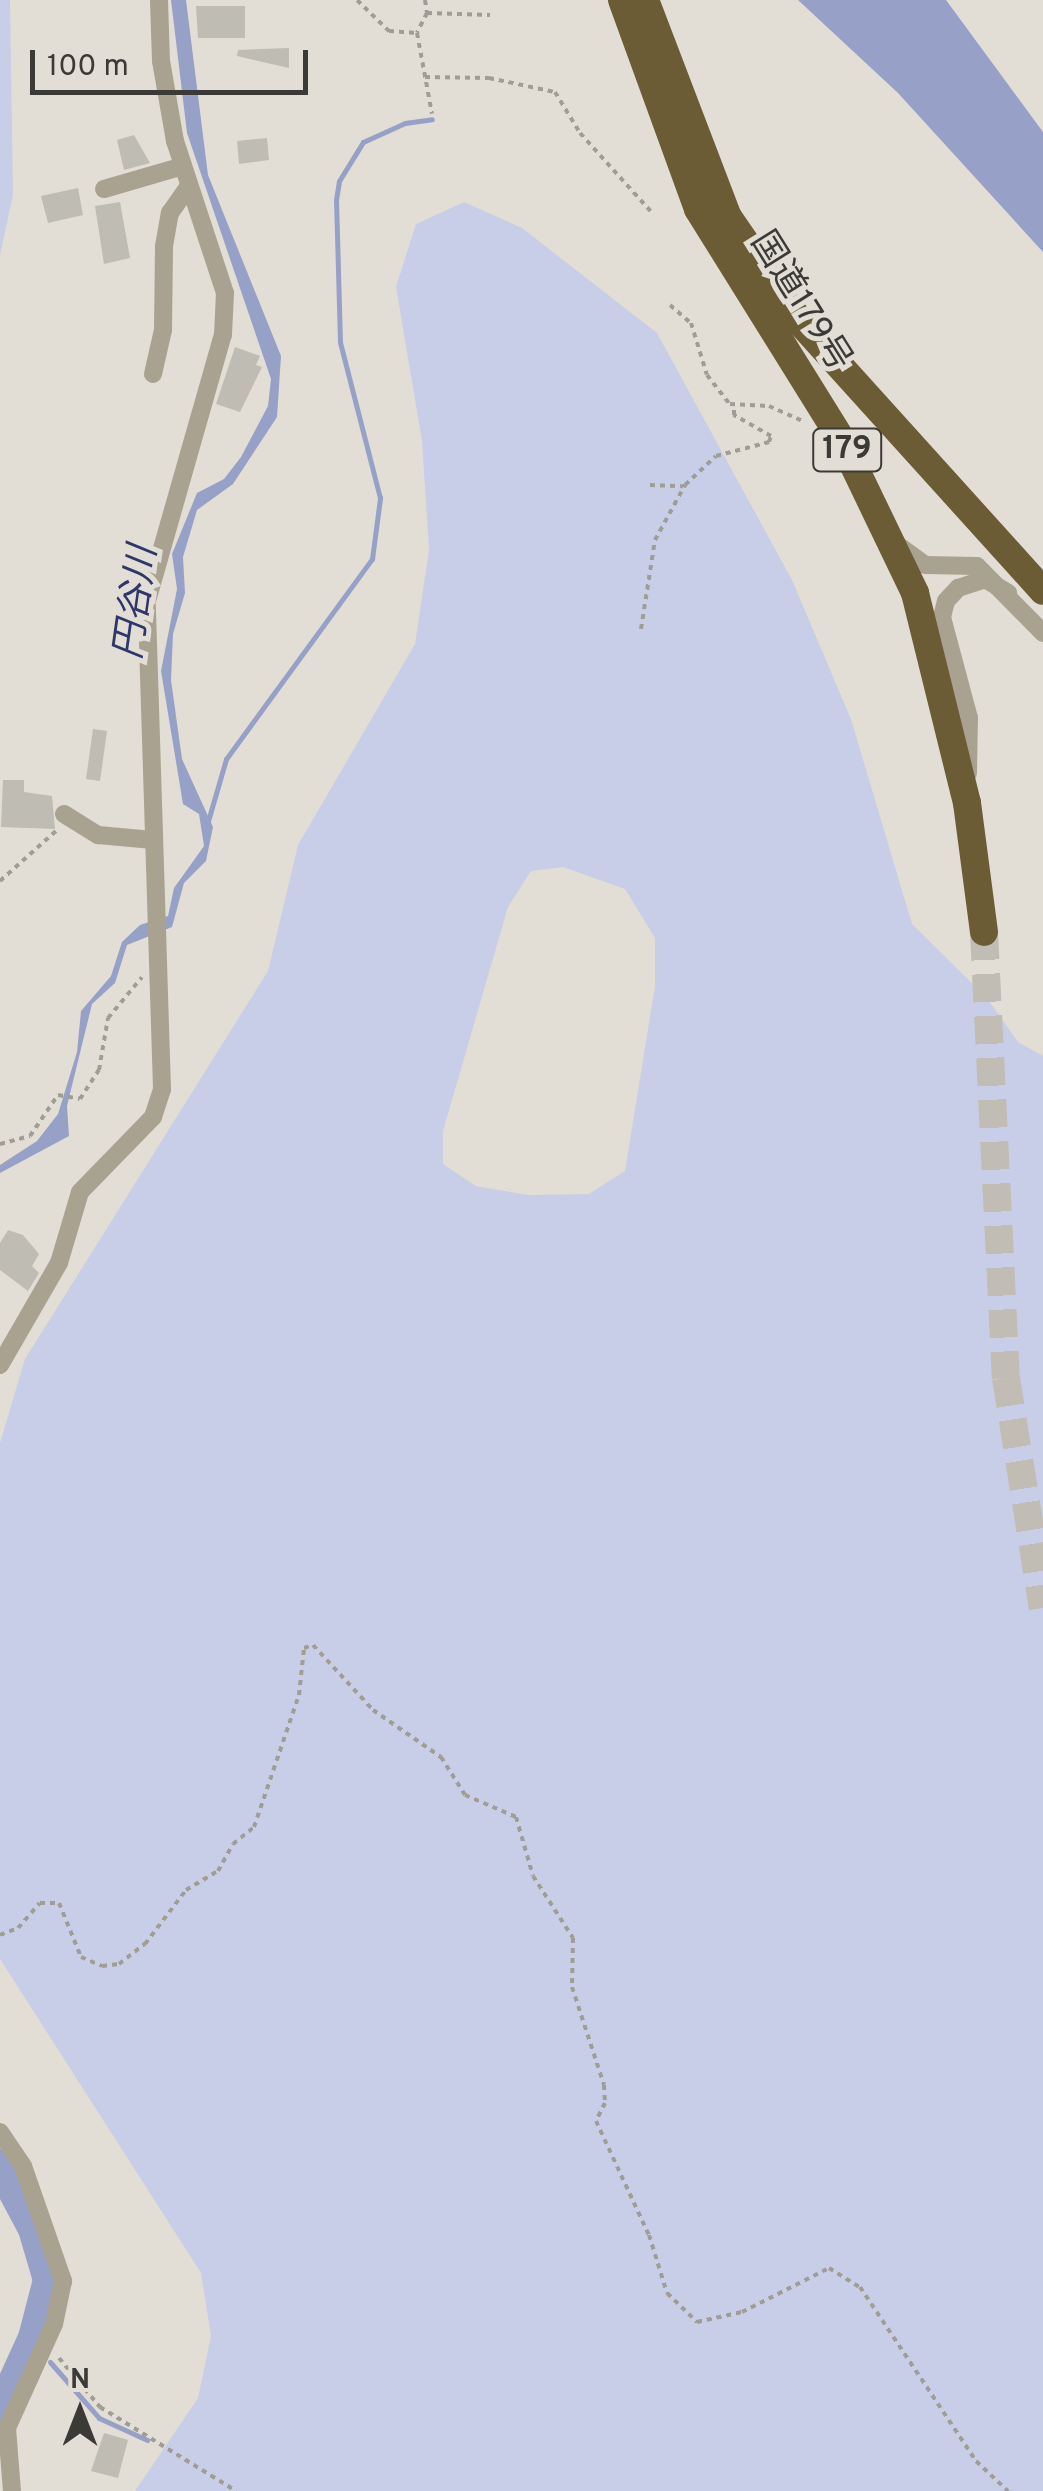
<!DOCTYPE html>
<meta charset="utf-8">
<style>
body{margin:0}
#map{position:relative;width:1043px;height:2491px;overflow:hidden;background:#e2ded5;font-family:Overpass,"Noto Sans JP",sans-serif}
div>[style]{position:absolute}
.green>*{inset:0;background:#c8cee7}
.water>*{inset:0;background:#97a1c8}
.stream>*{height:5px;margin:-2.5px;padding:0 2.5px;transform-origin:2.5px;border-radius:2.5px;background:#97a1c8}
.river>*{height:32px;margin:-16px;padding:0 16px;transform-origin:16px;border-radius:16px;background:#97a1c8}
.building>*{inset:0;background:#bfbcb3}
.highway-tunnel>*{height:28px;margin-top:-14px;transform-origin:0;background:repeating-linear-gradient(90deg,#c1bdb5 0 28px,transparent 0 42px)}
.path>*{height:4px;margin-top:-2px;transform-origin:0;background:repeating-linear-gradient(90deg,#a09d96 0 5px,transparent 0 10px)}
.minor>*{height:18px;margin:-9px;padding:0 9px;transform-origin:9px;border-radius:9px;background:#a9a290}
.highway>*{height:28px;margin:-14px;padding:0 14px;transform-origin:14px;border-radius:14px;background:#6b5c36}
span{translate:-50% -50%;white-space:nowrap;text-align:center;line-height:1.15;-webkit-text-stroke:10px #e2ded5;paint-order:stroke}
.shield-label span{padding:2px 8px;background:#e2ded5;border:2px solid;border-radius:8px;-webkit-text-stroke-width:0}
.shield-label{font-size:32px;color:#3b3a36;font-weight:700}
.street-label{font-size:35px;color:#3b3a36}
.water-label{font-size:38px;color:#2f376a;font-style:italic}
.north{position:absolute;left:30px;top:2361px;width:100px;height:100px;-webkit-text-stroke:8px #e2ded5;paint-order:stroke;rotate:0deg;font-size:28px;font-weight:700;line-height:40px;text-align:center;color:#3b3a36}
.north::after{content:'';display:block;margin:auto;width:35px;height:45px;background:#3b3a36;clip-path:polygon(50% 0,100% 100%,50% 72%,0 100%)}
.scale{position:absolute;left:30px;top:50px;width:278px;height:45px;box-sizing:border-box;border:5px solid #3b3a36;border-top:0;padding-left:12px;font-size:30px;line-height:35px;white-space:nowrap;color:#3b3a36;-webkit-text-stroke:8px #e2ded5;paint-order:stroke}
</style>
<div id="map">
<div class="green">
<i style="clip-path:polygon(0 0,10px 0,13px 195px,0 255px)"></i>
<i style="clip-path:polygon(evenodd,464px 202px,522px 228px,657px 333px,792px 580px,851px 719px,912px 924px,987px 998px,1018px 1042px,1043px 1056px,1043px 2491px,135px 2491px,198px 2398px,211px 2336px,201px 2273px,0 1959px,0 1443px,25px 1359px,268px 971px,298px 845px,415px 644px,429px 550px,422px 441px,396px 287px,416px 224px,464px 202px,563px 867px,625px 889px,655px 938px,655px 986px,625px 1171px,589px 1194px,528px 1195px,476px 1186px,443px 1164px,443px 1131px,508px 907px,531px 871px,563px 867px)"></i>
</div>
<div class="water">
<i style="clip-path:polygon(171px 0,186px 0,208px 175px,281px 356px,277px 417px,233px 484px,197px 510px,183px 557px,185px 593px,173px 634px,171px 680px,182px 759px,213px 827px,206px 861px,184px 883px,172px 927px,127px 945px,115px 983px,92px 1004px,67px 1106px,69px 1136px,0 1173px,0 1165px,37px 1141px,58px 1114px,77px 1052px,81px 1011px,111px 976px,122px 942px,140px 925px,168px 916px,174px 888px,204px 846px,199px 814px,183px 804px,161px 671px,177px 589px,172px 554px,197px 493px,224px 479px,241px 457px,268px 406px,271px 379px,187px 133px)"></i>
<i style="clip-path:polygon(798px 0,946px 0,1043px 132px,1043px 252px,898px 93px)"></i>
</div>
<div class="stream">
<i style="left:208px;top:821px;width:65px;rotate:-73.8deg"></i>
<i style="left:226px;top:759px;width:248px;rotate:-53.9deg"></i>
<i style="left:372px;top:559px;width:62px;rotate:-82.5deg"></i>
<i style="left:380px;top:498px;width:161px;rotate:-104.4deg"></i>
<i style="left:340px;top:342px;width:142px;rotate:-91.6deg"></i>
<i style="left:336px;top:200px;width:19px;rotate:-81deg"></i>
<i style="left:339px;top:181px;width:46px;rotate:-58.4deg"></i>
<i style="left:363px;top:142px;width:46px;rotate:-24.3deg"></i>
<i style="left:405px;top:123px;width:27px;rotate:-8deg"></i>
<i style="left:50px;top:2362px;width:74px;rotate:48.8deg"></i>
<i style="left:99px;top:2418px;width:53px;rotate:24.6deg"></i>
</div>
<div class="river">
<i style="left:0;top:2165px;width:72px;rotate:62deg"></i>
<i style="left:34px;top:2229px;width:53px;rotate:73.6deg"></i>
<i style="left:49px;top:2280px;width:60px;rotate:104.5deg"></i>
<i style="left:34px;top:2338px;width:81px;rotate:114.7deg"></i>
</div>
<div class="building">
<i style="clip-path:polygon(196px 6px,245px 6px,245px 38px,198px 38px)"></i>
<i style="clip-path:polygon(289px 48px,289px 68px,237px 56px,238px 50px)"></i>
<i style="clip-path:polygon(134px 135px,150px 163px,124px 170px,117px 140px)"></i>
<i style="clip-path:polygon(267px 138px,269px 160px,239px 164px,237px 141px)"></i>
<i style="clip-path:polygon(78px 188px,83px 215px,48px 223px,41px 196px)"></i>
<i style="clip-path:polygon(120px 202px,130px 258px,104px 264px,95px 206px)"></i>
<i style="clip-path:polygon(235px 347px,260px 356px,256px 365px,262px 367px,240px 412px,216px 404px)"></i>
<i style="clip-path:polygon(93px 729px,107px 731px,100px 781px,86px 779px)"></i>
<i style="clip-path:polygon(3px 780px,24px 780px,24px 792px,52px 796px,55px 829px,1px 827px)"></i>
<i style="clip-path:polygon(8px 1230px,23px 1235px,39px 1254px,32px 1266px,39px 1273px,28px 1291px,0 1270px,0 1243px)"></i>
<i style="clip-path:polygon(104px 2433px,128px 2440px,118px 2478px,91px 2471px)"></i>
</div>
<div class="highway-tunnel">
<i style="left:984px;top:932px;width:447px;rotate:87.2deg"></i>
<i style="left:1006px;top:1378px;width:233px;rotate:80.9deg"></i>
</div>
<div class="path">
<i style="left:357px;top:0;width:45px;rotate:44.1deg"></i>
<i style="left:389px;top:31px;width:28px;rotate:4deg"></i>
<i style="left:425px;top:0;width:13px;rotate:81deg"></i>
<i style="left:427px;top:13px;width:22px;rotate:117deg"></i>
<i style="left:417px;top:33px;width:82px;rotate:79.5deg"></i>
<i style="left:427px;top:13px;width:63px;rotate:1.8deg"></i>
<i style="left:425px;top:77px;width:64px;rotate:0.9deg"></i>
<i style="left:489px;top:78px;width:67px;rotate:12deg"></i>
<i style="left:555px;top:92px;width:48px;rotate:58.6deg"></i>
<i style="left:580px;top:133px;width:110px;rotate:47.9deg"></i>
<i style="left:670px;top:305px;width:28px;rotate:41deg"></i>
<i style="left:691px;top:323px;width:54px;rotate:72.9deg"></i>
<i style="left:707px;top:375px;width:37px;rotate:52deg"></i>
<i style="left:730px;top:404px;width:39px;rotate:3deg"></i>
<i style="left:769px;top:406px;width:37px;rotate:24deg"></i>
<i style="left:650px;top:485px;width:33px;rotate:2deg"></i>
<i style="left:641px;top:629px;width:90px;rotate:-81.1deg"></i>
<i style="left:655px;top:540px;width:63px;rotate:-61.4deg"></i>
<i style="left:685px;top:485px;width:42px;rotate:-43.1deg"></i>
<i style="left:716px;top:456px;width:55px;rotate:-14.8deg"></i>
<i style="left:769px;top:442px;width:6px;rotate:-72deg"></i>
<i style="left:771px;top:436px;width:43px;rotate:-150.4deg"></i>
<i style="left:734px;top:415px;width:10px;rotate:-90deg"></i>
<i style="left:0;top:881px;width:75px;rotate:-41.8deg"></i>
<i style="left:0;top:1144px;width:31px;rotate:-15deg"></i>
<i style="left:30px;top:1136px;width:50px;rotate:-55.7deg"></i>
<i style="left:58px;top:1095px;width:22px;rotate:10deg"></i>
<i style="left:80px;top:1099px;width:35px;rotate:-57deg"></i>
<i style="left:99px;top:1070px;width:53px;rotate:-80.2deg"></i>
<i style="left:108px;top:1018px;width:53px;rotate:-50.3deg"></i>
<i style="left:0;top:1935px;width:19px;rotate:-21deg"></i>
<i style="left:18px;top:1928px;width:33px;rotate:-49deg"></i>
<i style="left:40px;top:1903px;width:19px"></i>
<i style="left:59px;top:1903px;width:58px;rotate:67.8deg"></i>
<i style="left:81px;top:1957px;width:23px;rotate:23deg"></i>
<i style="left:102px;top:1966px;width:17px;rotate:-7deg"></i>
<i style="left:119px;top:1964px;width:33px;rotate:-38deg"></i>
<i style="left:145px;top:1944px;width:68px;rotate:-52.8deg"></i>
<i style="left:186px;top:1890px;width:37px;rotate:-31deg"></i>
<i style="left:218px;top:1871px;width:31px;rotate:-61deg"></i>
<i style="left:233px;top:1844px;width:27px;rotate:-39deg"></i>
<i style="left:254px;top:1827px;width:139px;rotate:-71.2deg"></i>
<i style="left:299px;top:1695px;width:47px;rotate:-83.9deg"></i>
<i style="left:304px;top:1648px;width:9px;rotate:-18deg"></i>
<i style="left:313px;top:1645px;width:88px;rotate:47.3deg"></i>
<i style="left:373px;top:1710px;width:83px;rotate:34.7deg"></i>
<i style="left:441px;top:1757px;width:45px;rotate:57.7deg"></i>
<i style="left:465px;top:1795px;width:56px;rotate:23.3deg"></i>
<i style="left:516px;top:1817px;width:61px;rotate:73.9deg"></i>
<i style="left:533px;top:1876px;width:74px;rotate:57.2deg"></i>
<i style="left:573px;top:1938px;width:49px;rotate:91.2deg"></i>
<i style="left:572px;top:1987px;width:103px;rotate:71.9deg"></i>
<i style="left:604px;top:2085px;width:18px;rotate:87deg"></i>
<i style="left:605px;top:2103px;width:20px;rotate:117deg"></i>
<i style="left:596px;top:2121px;width:126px;rotate:65.1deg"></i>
<i style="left:649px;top:2235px;width:61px;rotate:72.8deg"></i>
<i style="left:667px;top:2293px;width:42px;rotate:44deg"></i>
<i style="left:697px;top:2322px;width:46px;rotate:-12.5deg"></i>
<i style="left:742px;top:2312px;width:97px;rotate:-26.8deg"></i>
<i style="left:829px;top:2268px;width:36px;rotate:32deg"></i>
<i style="left:860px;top:2287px;width:209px;rotate:56.3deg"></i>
<i style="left:976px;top:2461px;width:44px;rotate:43.2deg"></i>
<i style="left:59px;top:2358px;width:64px;rotate:50.1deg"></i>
<i style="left:100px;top:2407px;width:160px;rotate:31.7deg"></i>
</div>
<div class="minor">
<i style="left:104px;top:189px;width:82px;rotate:-16.2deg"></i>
<i style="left:153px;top:374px;width:45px;rotate:-77.2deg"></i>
<i style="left:163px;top:330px;width:84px;rotate:-89.3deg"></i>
<i style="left:164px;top:246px;width:34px;rotate:-80deg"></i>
<i style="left:170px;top:213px;width:32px;rotate:-55deg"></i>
<i style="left:895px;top:543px;width:37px;rotate:36deg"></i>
<i style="left:925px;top:565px;width:52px;rotate:1.1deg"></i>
<i style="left:977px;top:566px;width:94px;rotate:45.4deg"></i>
<i style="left:968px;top:773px;width:55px;rotate:-89deg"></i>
<i style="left:969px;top:718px;width:105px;rotate:-105deg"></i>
<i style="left:942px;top:617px;width:16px;rotate:-76deg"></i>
<i style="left:946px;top:601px;width:18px;rotate:-47deg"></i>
<i style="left:958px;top:588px;width:28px;rotate:-18deg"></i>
<i style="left:985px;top:579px;width:27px;rotate:31deg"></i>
<i style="left:64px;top:814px;width:40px;rotate:32deg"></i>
<i style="left:98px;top:835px;width:55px;rotate:5.2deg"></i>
<i style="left:0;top:1365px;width:118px;rotate:-60deg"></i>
<i style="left:59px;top:1263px;width:74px;rotate:-73.5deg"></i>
<i style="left:80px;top:1192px;width:105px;rotate:-45.8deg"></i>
<i style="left:153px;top:1117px;width:29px;rotate:-72deg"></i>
<i style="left:162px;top:1089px;width:488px;rotate:-91.8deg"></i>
<i style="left:147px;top:601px;width:277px;rotate:-74.1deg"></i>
<i style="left:223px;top:335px;width:42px;rotate:-87.3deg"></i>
<i style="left:225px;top:293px;width:160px;rotate:-108.2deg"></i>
<i style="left:175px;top:141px;width:81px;rotate:-99.9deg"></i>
<i style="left:161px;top:61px;width:61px;rotate:-91.9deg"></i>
<i style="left:0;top:2132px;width:41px;rotate:55.9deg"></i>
<i style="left:23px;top:2166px;width:122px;rotate:70.8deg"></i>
<i style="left:63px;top:2281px;width:44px;rotate:101.8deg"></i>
<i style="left:54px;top:2324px;width:114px;rotate:114.3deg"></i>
<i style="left:7px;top:2428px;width:63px;rotate:85.5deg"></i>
</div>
<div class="highway">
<i style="left:622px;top:0;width:222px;rotate:70deg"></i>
<i style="left:698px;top:209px;width:271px;rotate:58.1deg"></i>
<i style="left:841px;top:439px;width:171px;rotate:64.3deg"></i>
<i style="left:915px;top:593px;width:216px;rotate:76.1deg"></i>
<i style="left:967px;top:803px;width:130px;rotate:82.5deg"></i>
<i style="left:645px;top:0;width:232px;rotate:69.1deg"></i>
<i style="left:728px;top:217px;width:129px;rotate:55.4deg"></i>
<i style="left:801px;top:323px;width:361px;rotate:47.9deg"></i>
</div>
<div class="shield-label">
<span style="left:847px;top:450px">179</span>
</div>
<div class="street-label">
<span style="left:800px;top:302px;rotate:58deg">国道179号</span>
</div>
<div class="water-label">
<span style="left:138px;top:603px;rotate:-82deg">円谷川</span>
</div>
<div class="north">N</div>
<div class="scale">100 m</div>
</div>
